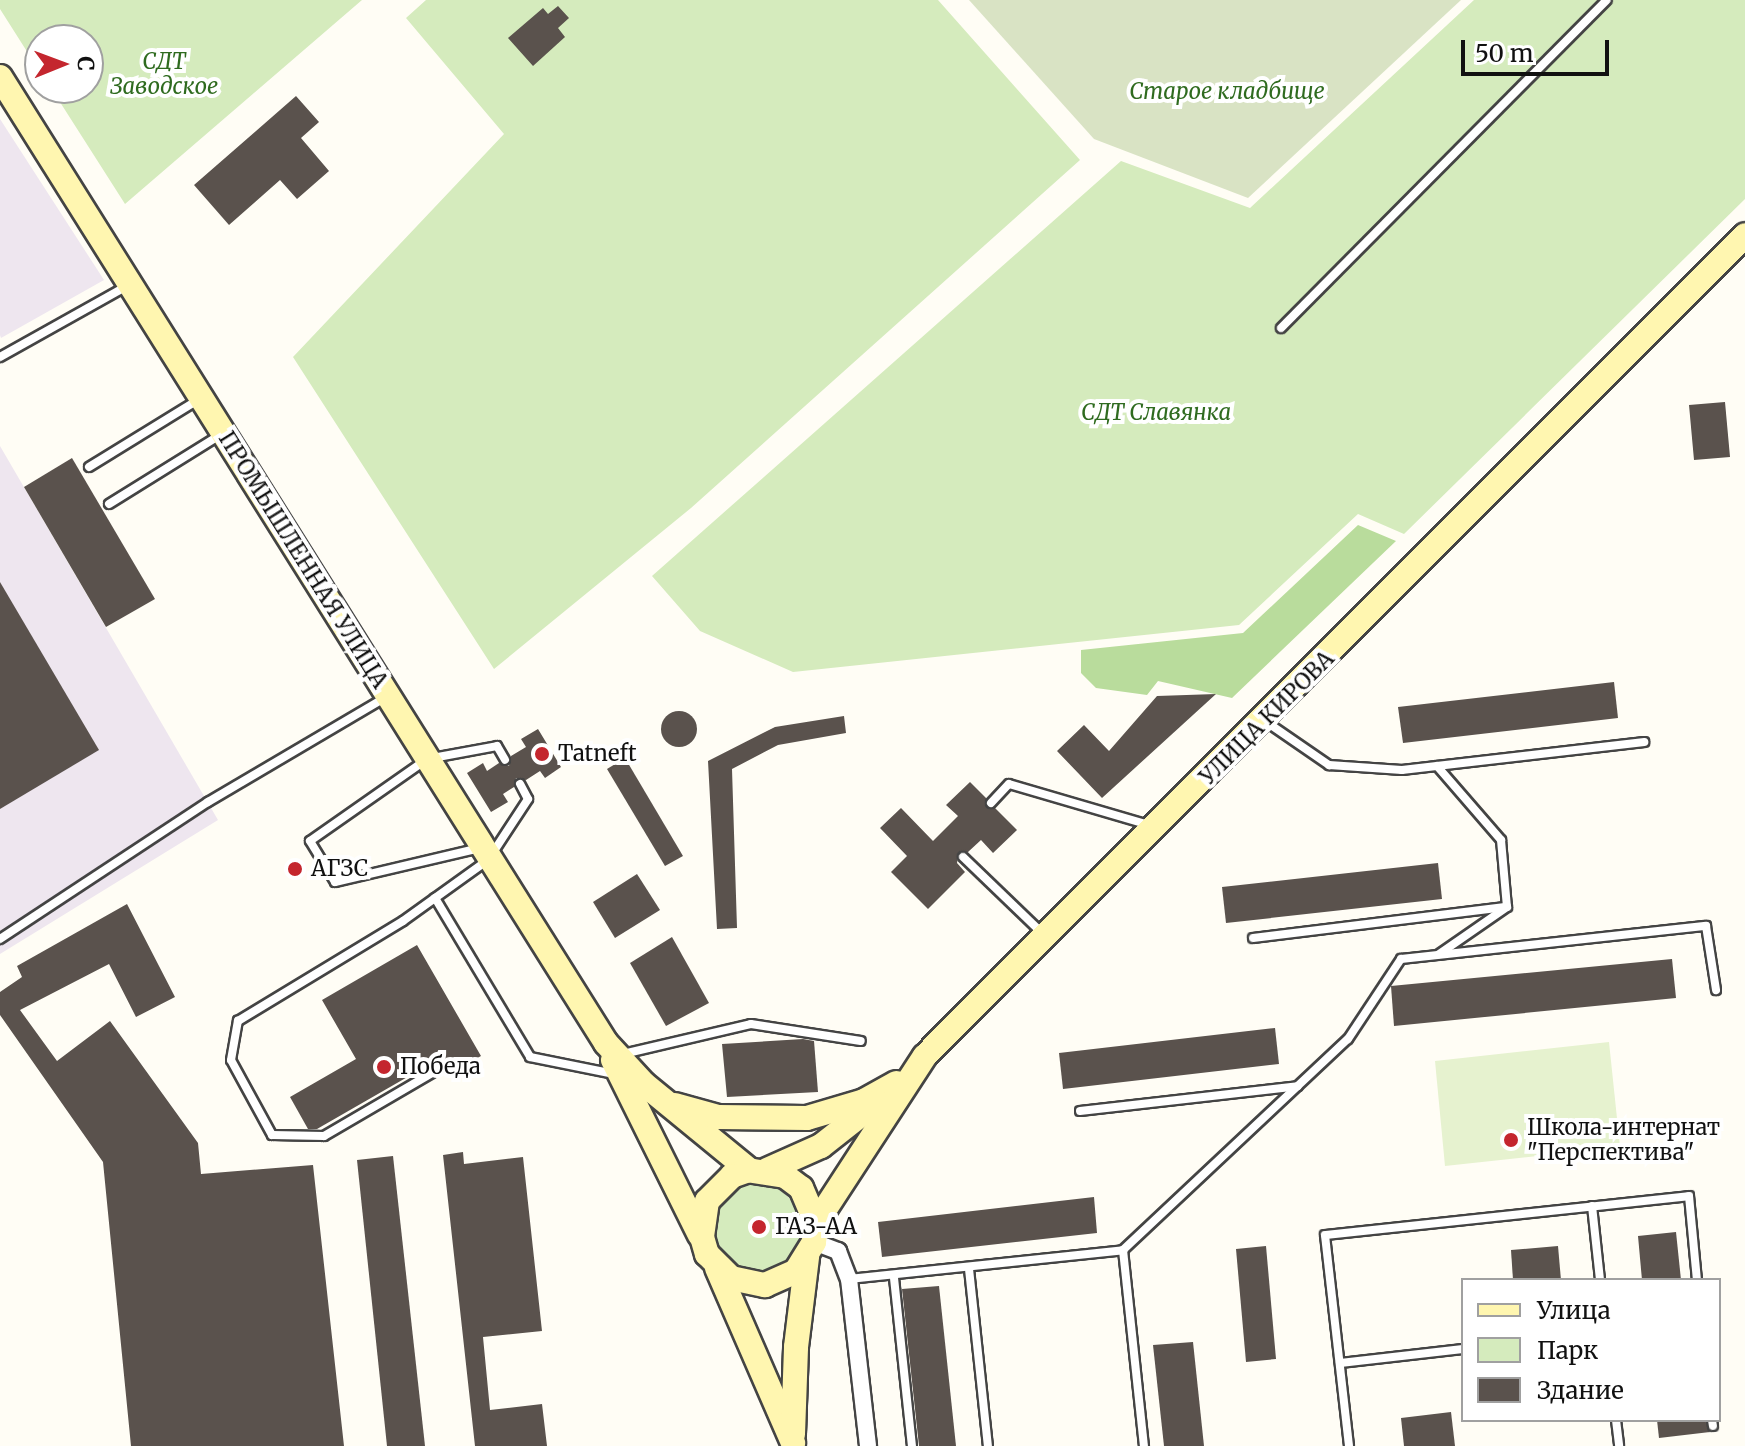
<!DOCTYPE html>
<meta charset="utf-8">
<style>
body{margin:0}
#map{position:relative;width:1745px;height:1446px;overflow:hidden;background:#fffdf5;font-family:Merriweather,serif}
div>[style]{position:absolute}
.industrial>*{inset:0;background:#eee6ef}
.green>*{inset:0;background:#d5ebbd}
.round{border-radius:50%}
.forest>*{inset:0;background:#b9dc9c}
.cemetery>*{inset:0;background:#d9e3c4}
.pitch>*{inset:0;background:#e6f2cf}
.building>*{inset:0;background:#5a524d}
.roads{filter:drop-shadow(2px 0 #444) drop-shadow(-2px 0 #444) drop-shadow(0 2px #444) drop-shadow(0 -2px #444)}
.lane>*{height:8px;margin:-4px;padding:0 4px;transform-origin:4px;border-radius:4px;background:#fff}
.street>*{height:16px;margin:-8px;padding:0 8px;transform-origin:8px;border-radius:8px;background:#fff}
.secondary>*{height:24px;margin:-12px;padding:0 12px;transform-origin:12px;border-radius:12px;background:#fff6b0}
.dots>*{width:22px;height:22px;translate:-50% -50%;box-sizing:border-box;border:4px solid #fff;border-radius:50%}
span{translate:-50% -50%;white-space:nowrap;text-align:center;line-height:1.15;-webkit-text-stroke:8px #fff;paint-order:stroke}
.park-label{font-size:22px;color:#2f6b1f;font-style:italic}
.street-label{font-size:22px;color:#111}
.poi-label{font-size:22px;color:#111}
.left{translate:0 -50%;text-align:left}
.legend{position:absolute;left:1461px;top:1278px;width:260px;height:144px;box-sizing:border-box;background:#fff;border:2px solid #a0a0a0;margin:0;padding:10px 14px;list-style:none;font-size:24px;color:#111}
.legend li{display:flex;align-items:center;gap:16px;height:40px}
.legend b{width:40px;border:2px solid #a0a0a0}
.north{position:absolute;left:24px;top:24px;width:80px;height:80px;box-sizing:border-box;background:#fff;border:2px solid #a0a0a0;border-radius:50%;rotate:89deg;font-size:22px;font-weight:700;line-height:32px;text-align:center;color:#111}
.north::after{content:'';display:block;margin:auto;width:28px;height:36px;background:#c4262e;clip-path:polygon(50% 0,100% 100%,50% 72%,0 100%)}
.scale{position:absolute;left:1461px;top:40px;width:148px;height:36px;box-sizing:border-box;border:4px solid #111;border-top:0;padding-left:10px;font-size:24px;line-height:28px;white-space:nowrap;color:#111;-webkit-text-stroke:6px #fff;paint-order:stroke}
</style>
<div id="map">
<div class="industrial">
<i style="clip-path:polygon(0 119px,104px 280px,1px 338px,0 335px)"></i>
<i style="clip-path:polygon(0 446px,218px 820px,0 954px)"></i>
</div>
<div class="green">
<i style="clip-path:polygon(0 0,362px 0,125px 204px,51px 88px,88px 88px,88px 40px,40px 40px,40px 72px,0 9px)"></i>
<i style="clip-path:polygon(426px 0,938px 0,1080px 160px,691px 508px,494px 669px,293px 357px,504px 134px,406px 18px)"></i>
<i style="clip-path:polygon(1474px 0,1745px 0,1745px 199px,1404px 534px,1358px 514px,1239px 625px,793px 672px,700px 631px,652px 576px,1121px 161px,1250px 208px)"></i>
<i class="round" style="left:713px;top:1184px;width:88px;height:88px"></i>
</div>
<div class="forest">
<i style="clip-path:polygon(1358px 525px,1396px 541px,1232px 698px,1158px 681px,1147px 695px,1096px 688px,1081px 673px,1081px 650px,1243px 633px)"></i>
</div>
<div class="cemetery">
<i style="clip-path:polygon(969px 0,1461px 0,1248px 198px,1094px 139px)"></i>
</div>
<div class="pitch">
<i style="clip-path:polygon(1609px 1042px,1620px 1147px,1445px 1166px,1435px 1061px)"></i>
</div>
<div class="building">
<i style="clip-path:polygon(558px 6px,569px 18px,558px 28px,565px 37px,533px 66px,508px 38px,543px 8px,548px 14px)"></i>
<i style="clip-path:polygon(296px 96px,319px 122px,301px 138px,329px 171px,297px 199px,280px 180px,229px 225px,194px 185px)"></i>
<i style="clip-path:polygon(1725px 402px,1730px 457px,1694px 460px,1689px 405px)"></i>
<i style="clip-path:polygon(72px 458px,155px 599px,106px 627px,24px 487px)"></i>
<i style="clip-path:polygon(0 582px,99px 750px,0 809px)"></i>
<i style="clip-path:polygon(1614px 682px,1618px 718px,1403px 743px,1398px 707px)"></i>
<i style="clip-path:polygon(1216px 694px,1102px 798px,1057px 751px,1084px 725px,1109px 751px,1157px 696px)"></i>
<i class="round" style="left:661px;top:711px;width:36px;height:36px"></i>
<i style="clip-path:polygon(844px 716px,846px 733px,778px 745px,732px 769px,737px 928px,717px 929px,708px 761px,775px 727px)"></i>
<i style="clip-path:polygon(538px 729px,561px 767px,545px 778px,540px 771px,526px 780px,516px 778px,514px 787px,503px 794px,508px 802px,491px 812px,467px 773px,483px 763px,487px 771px,499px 763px,509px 766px,511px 756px,526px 747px,521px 739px)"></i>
<i style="clip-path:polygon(625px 758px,683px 856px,665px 866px,607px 769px)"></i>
<i style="clip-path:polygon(970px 782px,986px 798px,986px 807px,995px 808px,1017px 830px,993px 853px,981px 840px,968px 852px,959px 852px,957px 863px,965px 872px,928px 909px,891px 872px,907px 856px,880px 828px,901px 808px,933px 841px,958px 816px,946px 805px)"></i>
<i style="clip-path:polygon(1438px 863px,1442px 899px,1226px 923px,1222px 887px)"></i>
<i style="clip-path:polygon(637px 874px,660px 910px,615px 938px,593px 902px)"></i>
<i style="clip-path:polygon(127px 904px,175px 997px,136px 1017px,109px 964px,20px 1010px,57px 1061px,110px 1021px,198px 1143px,201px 1174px,313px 1165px,344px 1446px,131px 1446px,103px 1162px,0 1015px,0 992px,22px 977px,17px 966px)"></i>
<i style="clip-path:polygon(672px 937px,709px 1003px,666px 1026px,630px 963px)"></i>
<i style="clip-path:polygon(417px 945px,481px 1056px,447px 1075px,437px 1060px,317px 1129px,308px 1129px,290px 1097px,356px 1059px,322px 1000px)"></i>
<i style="clip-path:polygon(1672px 959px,1676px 998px,1394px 1026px,1391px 986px)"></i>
<i style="clip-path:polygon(1275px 1028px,1279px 1064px,1063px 1089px,1059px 1053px)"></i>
<i style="clip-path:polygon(803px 1039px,814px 1041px,818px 1092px,727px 1097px,722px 1044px)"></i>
<i style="clip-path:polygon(463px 1152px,464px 1164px,523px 1157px,542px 1331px,483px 1337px,490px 1410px,542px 1404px,547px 1446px,475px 1446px,443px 1155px)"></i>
<i style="clip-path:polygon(393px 1156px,425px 1446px,387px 1446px,357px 1160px)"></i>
<i style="clip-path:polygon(1094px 1197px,1097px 1233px,882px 1257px,878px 1222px)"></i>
<i style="clip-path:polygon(1676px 1232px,1681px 1280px,1642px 1280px,1638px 1236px)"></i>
<i style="clip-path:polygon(1266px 1246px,1276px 1359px,1246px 1362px,1236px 1249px)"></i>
<i style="clip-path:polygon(1558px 1246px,1561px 1280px,1513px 1280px,1511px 1250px)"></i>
<i style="clip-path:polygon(939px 1286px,956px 1446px,919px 1446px,902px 1289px)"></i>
<i style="clip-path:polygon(1193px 1342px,1204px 1446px,1164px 1446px,1153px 1345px)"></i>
<i style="clip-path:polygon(1451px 1412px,1455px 1446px,1404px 1446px,1401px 1418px)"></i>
<i style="clip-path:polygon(1657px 1420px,1705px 1420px,1710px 1432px,1659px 1438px)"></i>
</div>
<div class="roads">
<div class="lane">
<i style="left:1281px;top:328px;width:462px;rotate:-45.2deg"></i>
<i style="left:0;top:357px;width:145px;rotate:-29.2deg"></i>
<i style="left:89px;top:467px;width:128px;rotate:-31.6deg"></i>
<i style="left:109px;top:504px;width:131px;rotate:-31.9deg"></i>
<i style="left:1265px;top:721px;width:78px;rotate:34.5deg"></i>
<i style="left:1329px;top:765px;width:73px;rotate:3.9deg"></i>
<i style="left:1402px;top:770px;width:244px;rotate:-6.6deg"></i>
<i style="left:1437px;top:766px;width:98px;rotate:49.1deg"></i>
<i style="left:1501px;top:840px;width:67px;rotate:84.9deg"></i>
<i style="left:1507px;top:907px;width:83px;rotate:145.3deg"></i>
<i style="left:991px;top:803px;width:26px;rotate:-47deg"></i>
<i style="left:1009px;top:784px;width:146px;rotate:16.3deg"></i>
<i style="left:480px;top:848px;width:149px;rotate:166.8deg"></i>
<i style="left:335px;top:882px;width:48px;rotate:-121.4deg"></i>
<i style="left:310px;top:841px;width:143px;rotate:-35deg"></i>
<i style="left:427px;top:759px;width:71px;rotate:-10.5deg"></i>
<i style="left:497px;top:746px;width:16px;rotate:60deg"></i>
<i style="left:963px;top:857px;width:111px;rotate:43.9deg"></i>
<i style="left:435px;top:898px;width:185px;rotate:59.1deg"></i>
<i style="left:530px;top:1057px;width:86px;rotate:11.4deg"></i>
<i style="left:1253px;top:938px;width:256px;rotate:-7deg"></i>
<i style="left:0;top:939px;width:249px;rotate:-33.4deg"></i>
<i style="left:208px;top:802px;width:207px;rotate:-30.5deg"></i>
<i style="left:623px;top:1054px;width:131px;rotate:-13.2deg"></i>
<i style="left:751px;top:1024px;width:111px;rotate:8.8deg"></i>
<i style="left:432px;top:1073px;width:125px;rotate:149.7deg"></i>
<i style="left:324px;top:1136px;width:52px;rotate:-178.9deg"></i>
<i style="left:272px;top:1135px;width:85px;rotate:-118.7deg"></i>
<i style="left:231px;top:1060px;width:40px;rotate:-80deg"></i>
<i style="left:238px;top:1021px;width:193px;rotate:-31.2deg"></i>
<i style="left:403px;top:921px;width:105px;rotate:-35.7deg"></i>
<i style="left:488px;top:860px;width:73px;rotate:-56.7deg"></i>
<i style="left:528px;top:799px;width:17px;rotate:-118deg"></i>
<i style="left:1080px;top:1111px;width:219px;rotate:-6.5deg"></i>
<i style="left:1592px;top:1206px;width:74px;rotate:83.8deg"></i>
<i style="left:1123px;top:1250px;width:308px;rotate:-43.2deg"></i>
<i style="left:1348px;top:1039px;width:96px;rotate:-56.5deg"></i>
<i style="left:1401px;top:959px;width:307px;rotate:-6.2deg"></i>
<i style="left:1706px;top:926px;width:65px;rotate:81.1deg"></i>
<i style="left:969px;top:1269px;width:178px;rotate:83.9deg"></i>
<i style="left:894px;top:1278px;width:169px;rotate:83.9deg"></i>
<i style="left:849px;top:1279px;width:276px;rotate:-6deg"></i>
<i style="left:1123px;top:1250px;width:197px;rotate:83.9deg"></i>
<i style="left:1340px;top:1363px;width:124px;rotate:-6.5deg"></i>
<i style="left:1616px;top:1420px;width:26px;rotate:83deg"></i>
<i style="left:1712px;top:1420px;width:6px;rotate:81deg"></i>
<i style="left:1349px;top:1446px;width:212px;rotate:-96.5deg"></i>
<i style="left:1325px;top:1235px;width:366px;rotate:-6.1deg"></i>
<i style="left:1689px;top:1196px;width:84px;rotate:84.6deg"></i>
</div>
<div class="street">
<i style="left:814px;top:1242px;width:26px;rotate:21deg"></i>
<i style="left:838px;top:1251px;width:30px;rotate:69deg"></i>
<i style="left:849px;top:1279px;width:168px;rotate:83.5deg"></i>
</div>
<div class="secondary">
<i style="left:0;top:77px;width:1140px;rotate:57.9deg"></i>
<i style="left:606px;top:1043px;width:56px;rotate:47.2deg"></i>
<i style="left:644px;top:1084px;width:136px;rotate:39.3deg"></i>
<i style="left:613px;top:1060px;width:195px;rotate:63.6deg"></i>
<i style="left:675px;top:1105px;width:45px;rotate:15.6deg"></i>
<i style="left:718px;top:1117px;width:89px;rotate:0.6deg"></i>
<i style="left:807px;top:1118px;width:59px;rotate:-16.6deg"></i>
<i style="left:864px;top:1101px;width:37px;rotate:-29deg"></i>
<i style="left:767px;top:1170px;width:59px;rotate:-24deg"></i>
<i style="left:821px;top:1146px;width:71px;rotate:-38.2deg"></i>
<i style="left:816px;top:1223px;width:38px;rotate:-113deg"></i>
<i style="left:801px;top:1188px;width:20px;rotate:-143deg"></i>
<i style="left:785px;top:1176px;width:36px;rotate:-171deg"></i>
<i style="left:749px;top:1170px;width:18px;rotate:161deg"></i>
<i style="left:732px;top:1176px;width:35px;rotate:135deg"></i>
<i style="left:707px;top:1201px;width:36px;rotate:98deg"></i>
<i style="left:702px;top:1237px;width:18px;rotate:74deg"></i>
<i style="left:707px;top:1254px;width:34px;rotate:45deg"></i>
<i style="left:731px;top:1278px;width:35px;rotate:12deg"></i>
<i style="left:765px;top:1285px;width:34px;rotate:-24deg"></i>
<i style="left:796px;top:1271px;width:34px;rotate:-58deg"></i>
<i style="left:814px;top:1242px;width:19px;rotate:-84deg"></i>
<i style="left:816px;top:1223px;width:199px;rotate:-56.9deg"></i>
<i style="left:925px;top:1056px;width:1160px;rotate:-45.03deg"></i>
<i style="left:717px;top:1268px;width:191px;rotate:66.5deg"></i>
<i style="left:793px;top:1434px;width:87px;rotate:-88deg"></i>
<i style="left:796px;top:1347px;width:91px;rotate:-83deg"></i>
</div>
</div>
<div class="dots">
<i style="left:542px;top:754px;background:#c4262e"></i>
<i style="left:295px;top:869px;background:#c4262e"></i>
<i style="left:384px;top:1067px;background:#c4262e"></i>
<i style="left:1511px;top:1140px;background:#c4262e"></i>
<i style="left:759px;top:1227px;background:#c4262e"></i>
</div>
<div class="park-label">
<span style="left:164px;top:74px">СДТ<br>Заводское</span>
<span style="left:1227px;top:92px">Старое кладбище</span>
<span style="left:1156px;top:413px">СДТ Славянка</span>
</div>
<div class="street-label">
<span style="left:303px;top:560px;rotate:58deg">ПРОМЫШЛЕННАЯ УЛИЦА</span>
<span style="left:1267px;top:718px;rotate:-45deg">УЛИЦА КИРОВА</span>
</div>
<div class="poi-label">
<span class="left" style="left:558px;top:754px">Tatneft</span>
<span class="left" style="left:311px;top:869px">АГЗС</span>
<span class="left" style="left:400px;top:1067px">Победа</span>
<span class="left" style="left:1527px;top:1140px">Школа-интернат<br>"Перспектива"</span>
<span class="left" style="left:775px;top:1227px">ГАЗ-АА</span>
</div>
<ul class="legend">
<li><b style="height:10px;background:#fff6b0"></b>Улица</li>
<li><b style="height:22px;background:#d5ebbd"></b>Парк</li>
<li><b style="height:22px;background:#5a524d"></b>Здание</li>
</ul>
<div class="north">С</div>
<div class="scale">50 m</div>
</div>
